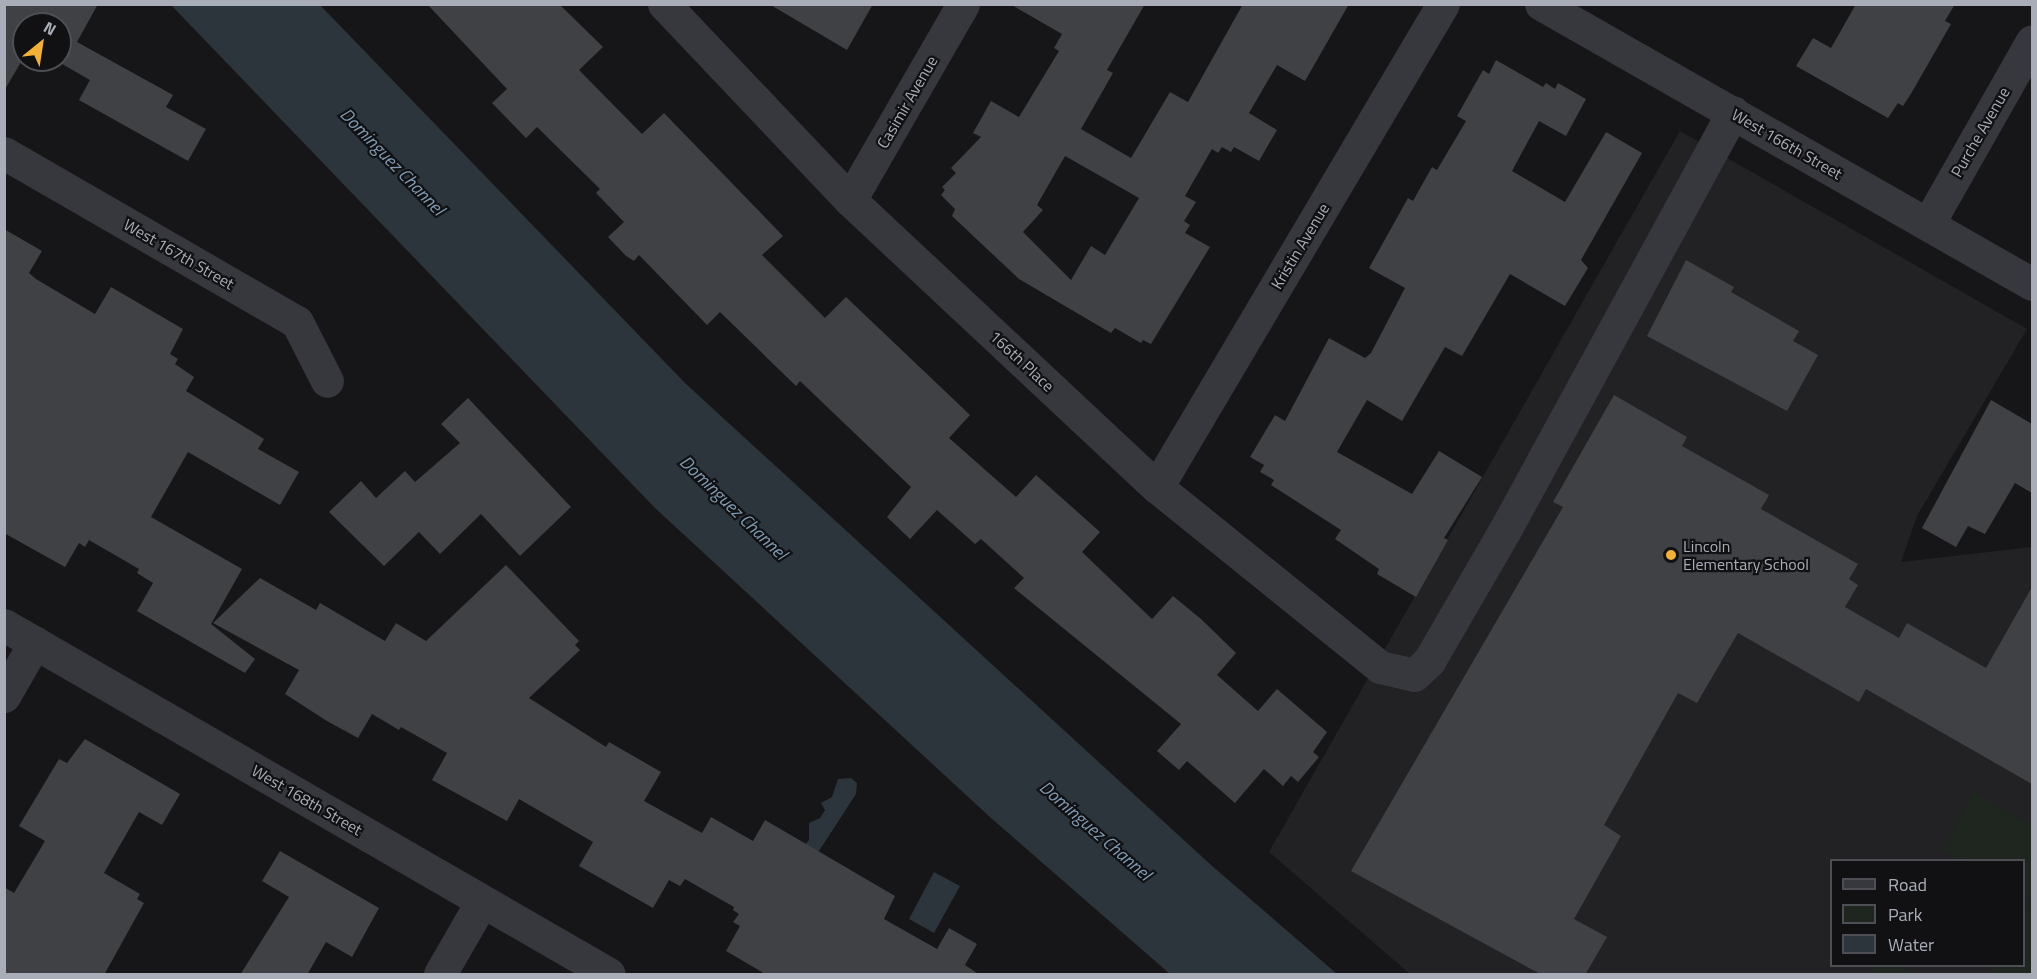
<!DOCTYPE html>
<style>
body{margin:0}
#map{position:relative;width:2037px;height:979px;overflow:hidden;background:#161618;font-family:"Titillium Web",sans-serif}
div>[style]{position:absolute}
.built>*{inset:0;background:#222225}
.green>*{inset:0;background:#1e261f}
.water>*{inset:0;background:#2c353c}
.building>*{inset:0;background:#404145}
.minor>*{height:33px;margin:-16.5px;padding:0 16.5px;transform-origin:16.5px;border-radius:16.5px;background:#37383d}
.dots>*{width:16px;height:16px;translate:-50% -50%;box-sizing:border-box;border:3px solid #111113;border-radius:50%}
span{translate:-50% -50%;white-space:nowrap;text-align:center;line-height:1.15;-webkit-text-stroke:4.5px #111113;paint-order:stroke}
.street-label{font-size:16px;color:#a8adb8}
.poi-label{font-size:16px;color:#a8adb8}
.left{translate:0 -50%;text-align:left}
.water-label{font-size:18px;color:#7f9bb3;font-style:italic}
.frame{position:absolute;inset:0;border:6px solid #a8adb8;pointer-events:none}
.legend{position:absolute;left:1830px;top:859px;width:195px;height:108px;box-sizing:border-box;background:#111113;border:2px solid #4d4f55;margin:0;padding:8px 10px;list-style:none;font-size:18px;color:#a8adb8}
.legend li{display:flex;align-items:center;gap:12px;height:30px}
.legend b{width:30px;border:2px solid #4d4f55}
.north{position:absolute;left:12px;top:12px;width:60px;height:60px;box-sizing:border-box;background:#111113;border:2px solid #4d4f55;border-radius:50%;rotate:30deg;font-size:16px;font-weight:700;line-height:24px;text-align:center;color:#a8adb8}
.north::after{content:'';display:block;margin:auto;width:21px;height:27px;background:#f2b134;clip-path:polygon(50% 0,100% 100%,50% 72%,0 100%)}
</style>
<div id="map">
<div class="built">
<i style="clip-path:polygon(evenodd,1680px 131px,2027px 329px,1917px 516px,1901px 562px,2032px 547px,2032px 974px,1410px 974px,1269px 852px,1680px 131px,1832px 860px,2024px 860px,2024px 966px,1832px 966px,1832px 860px)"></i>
</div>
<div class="green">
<i style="clip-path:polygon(1974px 792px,2032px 825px,2032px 974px,1988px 974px,1993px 966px,2024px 966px,2024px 911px,2031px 899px,2024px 894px,2024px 860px,1963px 860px,1942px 849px)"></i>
<i style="clip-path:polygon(1874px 966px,1898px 966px,1914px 974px,1869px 974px)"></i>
</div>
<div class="water">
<i style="clip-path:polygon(171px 5px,320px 5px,685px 383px,1211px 865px,1337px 974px,1170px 974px,991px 818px,655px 508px)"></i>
<i style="clip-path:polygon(851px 778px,857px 783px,856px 794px,817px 854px,804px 846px,809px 840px,809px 823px,820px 818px,825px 810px,821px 803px,832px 797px,838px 779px)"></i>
<i style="clip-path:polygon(934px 872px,960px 886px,934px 933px,909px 919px)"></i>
</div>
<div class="building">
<i style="clip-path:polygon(4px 4px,98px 4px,77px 42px,173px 95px,166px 107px,206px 129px,188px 161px,79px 100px,90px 80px,55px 60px,60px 60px,60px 24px,24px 24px,24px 57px,4px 91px)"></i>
<i style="clip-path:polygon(427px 4px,559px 4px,603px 47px,579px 70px,642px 134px,664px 113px,783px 236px,762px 255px,825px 318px,846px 297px,970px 415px,949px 438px,1016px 497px,1036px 475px,1072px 507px,1100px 532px,1082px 552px,1152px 619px,1173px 596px,1201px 619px,1236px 653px,1217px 675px,1258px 711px,1277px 689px,1327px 732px,1313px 752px,1319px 757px,1298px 782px,1291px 776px,1283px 786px,1264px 769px,1235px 803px,1187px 761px,1179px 770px,1157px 751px,1181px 724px,1014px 588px,1024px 578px,981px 539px,975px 544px,937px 510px,910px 539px,887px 517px,911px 487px,800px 381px,796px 386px,720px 312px,707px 325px,639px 255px,634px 261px,626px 256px,608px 237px,624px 222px,596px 193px,600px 189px,537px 127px,526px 138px,492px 103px,507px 89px)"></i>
<i style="clip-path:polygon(769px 4px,873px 4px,847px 50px)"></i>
<i style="clip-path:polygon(evenodd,1010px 4px,1145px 4px,1107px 70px,1113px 73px,1081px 129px,1131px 158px,1170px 92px,1188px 102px,1243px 4px,1349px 4px,1305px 81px,1277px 65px,1249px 113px,1277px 130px,1259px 161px,1234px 147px,1231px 152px,1222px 147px,1218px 153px,1212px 149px,1185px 196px,1196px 202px,1184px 221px,1190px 225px,1185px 233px,1210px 247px,1151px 344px,1143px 340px,1141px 343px,1115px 328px,1111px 333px,1019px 279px,952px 216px,955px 209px,941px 195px,945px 190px,942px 187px,956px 173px,951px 168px,981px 137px,973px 133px,991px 101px,1019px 117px,1059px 51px,1054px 48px,1062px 34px,1010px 4px,1065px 156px,1139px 198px,1105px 255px,1091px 246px,1071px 280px,1023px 232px,1043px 210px,1037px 205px,1065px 156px)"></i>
<i style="clip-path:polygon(1856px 4px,1955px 4px,1945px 21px,1951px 24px,1912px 92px,1903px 106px,1898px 103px,1888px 118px,1796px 66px,1813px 38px,1831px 48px)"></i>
<i style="clip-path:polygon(1496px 60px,1543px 87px,1546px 83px,1555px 89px,1558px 83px,1586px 99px,1566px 136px,1539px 121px,1512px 171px,1565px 202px,1606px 132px,1642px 153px,1581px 260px,1588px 268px,1565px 306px,1510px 274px,1462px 356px,1445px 347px,1402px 421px,1367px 400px,1337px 452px,1412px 494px,1439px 451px,1482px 477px,1444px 538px,1448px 540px,1416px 597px,1377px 574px,1379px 569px,1335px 539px,1341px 530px,1271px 485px,1274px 480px,1260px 472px,1264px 465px,1250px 457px,1275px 415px,1285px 421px,1329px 338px,1365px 358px,1371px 353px,1405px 288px,1369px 268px,1408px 198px,1413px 201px,1432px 167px,1437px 170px,1466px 121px,1457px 116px,1483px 70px,1489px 74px)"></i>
<i style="clip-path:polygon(4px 229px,42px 251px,29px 273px,36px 279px,95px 314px,111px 287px,183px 329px,170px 354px,178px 359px,175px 364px,194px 377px,186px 391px,264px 439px,258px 449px,299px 472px,280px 505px,188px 452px,151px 517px,242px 569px,211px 624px,255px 659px,245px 673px,137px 611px,153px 583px,137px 573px,139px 569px,89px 540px,85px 547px,79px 543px,65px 567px,4px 533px)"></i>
<i style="clip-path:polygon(1686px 260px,1734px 287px,1731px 292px,1799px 331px,1793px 341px,1818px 355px,1787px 411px,1647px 336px)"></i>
<i style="clip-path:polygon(1614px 395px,1687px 437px,1682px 446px,1769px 495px,1761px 509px,1858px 564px,1849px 579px,1858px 585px,1845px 607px,1899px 638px,1907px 623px,1986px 668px,2032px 587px,2032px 784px,1866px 689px,1859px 702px,1738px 633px,1697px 703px,1678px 693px,1604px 825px,1621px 836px,1574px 919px,1607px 937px,1585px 975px,1542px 975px,1351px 871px,1563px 507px,1553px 502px)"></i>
<i style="clip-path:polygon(468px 398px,571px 507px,520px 556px,481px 514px,440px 554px,419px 532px,384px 566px,329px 512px,361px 481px,376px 498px,405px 471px,415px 482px,460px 443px,441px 424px)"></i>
<i style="clip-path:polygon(1991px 400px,2032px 424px,2032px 493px,2015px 483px,1985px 534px,1968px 526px,1956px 547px,1922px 528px)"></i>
<i style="clip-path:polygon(506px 565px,579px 641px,575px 645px,580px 650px,529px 698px,606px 747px,609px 742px,661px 772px,644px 801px,702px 833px,711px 817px,753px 841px,765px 820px,895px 896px,884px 919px,937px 949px,949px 928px,977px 944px,965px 965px,980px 975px,767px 975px,726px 951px,740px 926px,733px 922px,739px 914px,733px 910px,734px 907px,685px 879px,680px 886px,669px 880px,653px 908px,579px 866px,593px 842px,519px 799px,507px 821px,432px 780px,447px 753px,401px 727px,399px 730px,372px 714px,358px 738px,327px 721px,285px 694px,299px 670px,213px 623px,260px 578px,316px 610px,320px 603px,385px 641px,396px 623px,426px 641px)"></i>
<i style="clip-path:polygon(85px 739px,180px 794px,162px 825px,139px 812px,104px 873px,140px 894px,137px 899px,144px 903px,104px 975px,4px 975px,4px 887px,14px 893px,45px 841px,19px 826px,59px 759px,67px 763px)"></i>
<i style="clip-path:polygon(280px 851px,379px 908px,352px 957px,326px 942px,307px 975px,240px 975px,289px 897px,262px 881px)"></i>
</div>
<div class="minor">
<i style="left:664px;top:4px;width:270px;rotate:46.5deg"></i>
<i style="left:850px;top:200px;width:420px;rotate:43.1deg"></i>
<i style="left:1157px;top:487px;width:287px;rotate:38.9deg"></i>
<i style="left:1380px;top:667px;width:35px;rotate:13deg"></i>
<i style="left:1414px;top:675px;width:21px;rotate:-43deg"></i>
<i style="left:1429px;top:661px;width:151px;rotate:-59.9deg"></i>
<i style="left:1505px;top:530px;width:476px;rotate:-61.4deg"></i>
<i style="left:1541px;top:4px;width:565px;rotate:29.69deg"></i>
<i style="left:4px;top:153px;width:338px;rotate:30deg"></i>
<i style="left:297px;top:322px;width:66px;rotate:63deg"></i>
<i style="left:850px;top:200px;width:226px;rotate:-60deg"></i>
<i style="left:1928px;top:224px;width:210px;rotate:-60.4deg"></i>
<i style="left:1157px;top:487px;width:561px;rotate:-59.37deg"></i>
<i style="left:4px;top:625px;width:698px;rotate:29.98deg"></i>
<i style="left:4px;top:696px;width:62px;rotate:-60.1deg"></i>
<i style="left:440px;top:974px;width:84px;rotate:-60.1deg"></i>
</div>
<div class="dots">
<i style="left:1671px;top:555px;background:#f2b134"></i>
</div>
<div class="street-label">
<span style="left:907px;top:102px;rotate:-60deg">Casimir Avenue</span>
<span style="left:1980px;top:132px;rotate:-60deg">Purche Avenue</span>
<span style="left:1787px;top:144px;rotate:30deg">West 166th Street</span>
<span style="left:1300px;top:246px;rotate:-59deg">Kristin Avenue</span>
<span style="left:179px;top:254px;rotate:30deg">West 167th Street</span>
<span style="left:1022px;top:361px;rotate:43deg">166th Place</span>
<span style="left:307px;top:800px;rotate:30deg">West 168th Street</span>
</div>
<div class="poi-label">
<span class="left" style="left:1683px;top:555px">Lincoln<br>Elementary School</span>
</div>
<div class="water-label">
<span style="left:392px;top:162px;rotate:46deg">Dominguez Channel</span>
<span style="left:733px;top:508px;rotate:44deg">Dominguez Channel</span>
<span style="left:1095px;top:831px;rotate:41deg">Dominguez Channel</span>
</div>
<div class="frame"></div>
<ul class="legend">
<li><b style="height:8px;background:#37383d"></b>Road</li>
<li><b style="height:16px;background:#1e261f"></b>Park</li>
<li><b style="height:16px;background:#2c353c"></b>Water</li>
</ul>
<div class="north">N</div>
</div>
